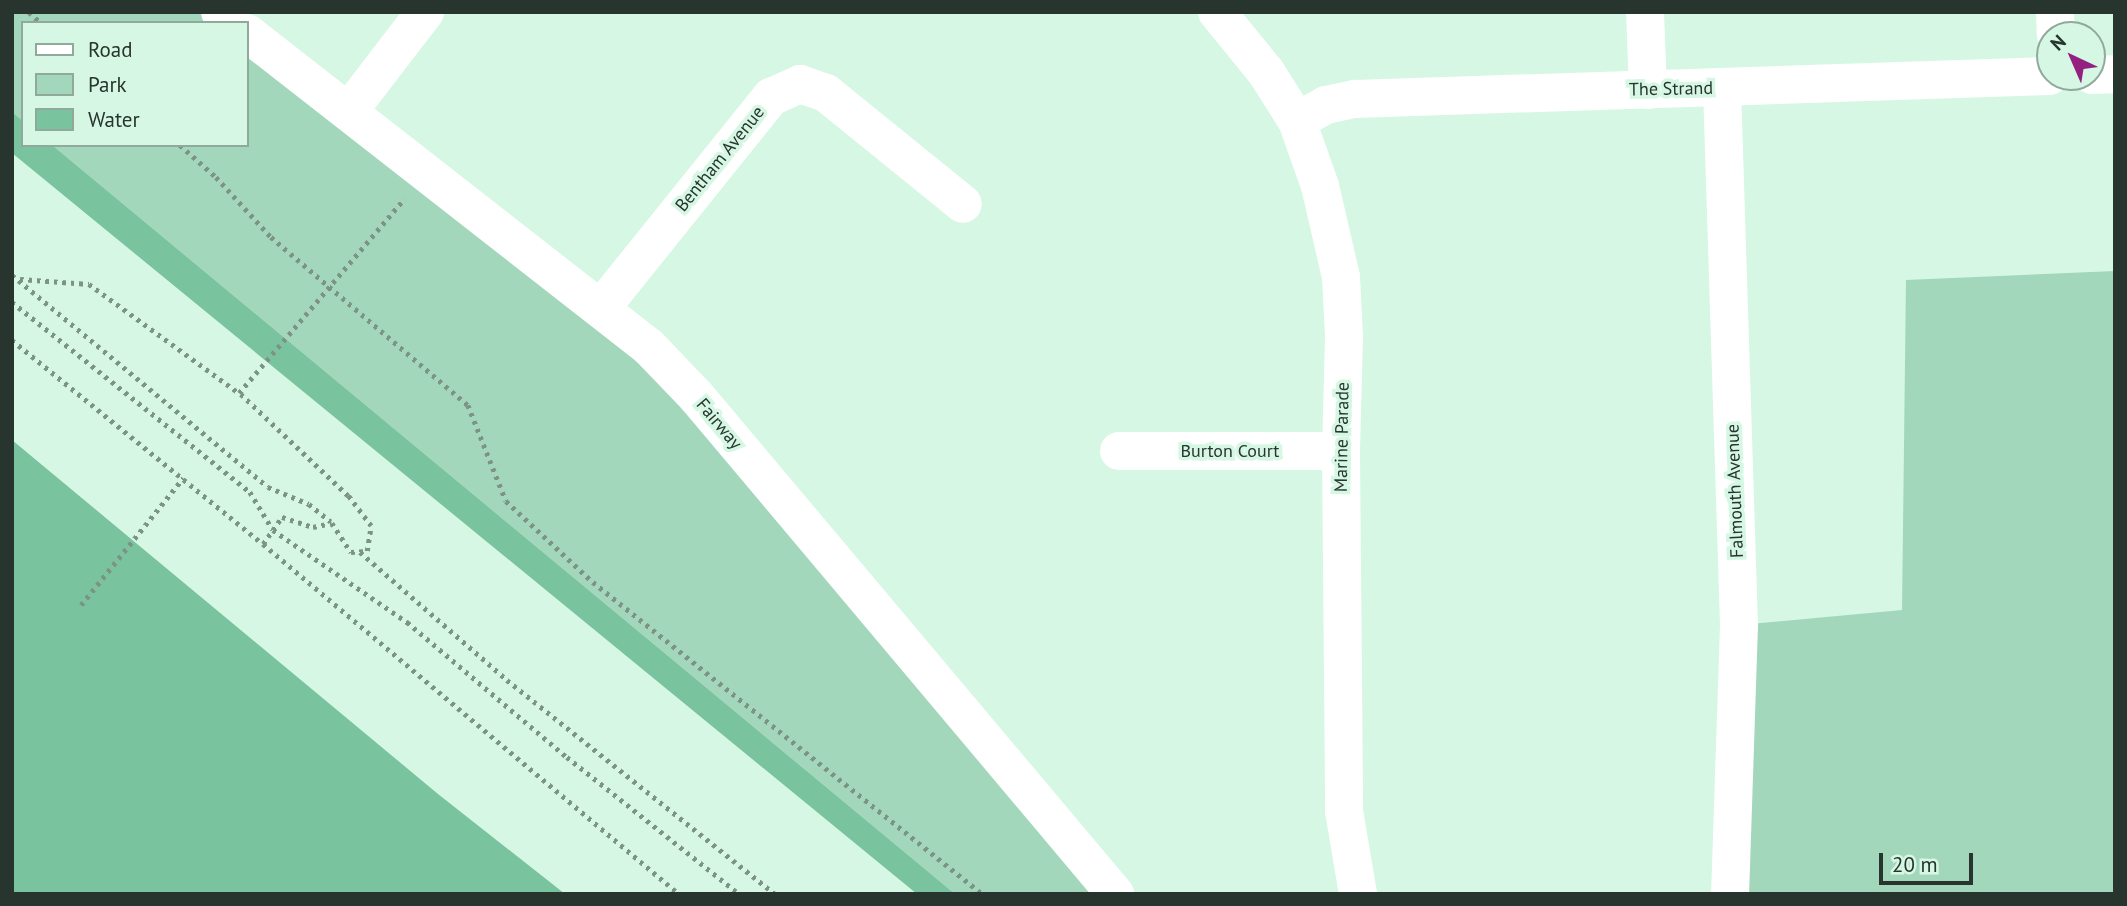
<!DOCTYPE html>
<style>
body{margin:0}
#map{position:relative;width:2127px;height:906px;overflow:hidden;background:#d5f7e4;font-family:"PT Sans",sans-serif}
div>[style]{position:absolute}
.green>*{inset:0;background:#a3d7bb}
.water>*{inset:0;background:#79c39e}
.path>*{height:4.5px;margin-top:-2.25px;transform-origin:0;background:repeating-linear-gradient(90deg,#7c9386 0 3.5px,transparent 0 8.5px)}
.minor>*{height:38px;margin:-19px;padding:0 19px;transform-origin:19px;border-radius:19px;background:#fff}
span{translate:-50% -50%;white-space:nowrap;text-align:center;line-height:1.15;-webkit-text-stroke:7px #d5f7e4;paint-order:stroke}
.street-label{font-size:18px;color:#28352e}
.frame{position:absolute;inset:0;border:14px solid #28352e;pointer-events:none}
.legend{position:absolute;left:21px;top:21px;width:228px;height:126px;box-sizing:border-box;background:#d5f7e4;border:2px solid #90a99b;margin:0;padding:9px 12px;list-style:none;font-size:21px;color:#28352e}
.legend li{display:flex;align-items:center;gap:14px;height:35px}
.legend b{width:35px;border:2px solid #90a99b}
.north{position:absolute;left:2036px;top:21px;width:70px;height:70px;box-sizing:border-box;background:#d5f7e4;border:2px solid #90a99b;border-radius:50%;rotate:316deg;font-size:19px;font-weight:700;line-height:28px;text-align:center;color:#28352e}
.north::after{content:'';display:block;margin:auto;width:24px;height:32px;background:#942180;clip-path:polygon(50% 0,100% 100%,50% 72%,0 100%)}
.scale{position:absolute;left:1879px;top:853px;width:94px;height:32px;box-sizing:border-box;border:4px solid #28352e;border-top:0;padding-left:9px;font-size:21px;line-height:24px;white-space:nowrap;color:#28352e;-webkit-text-stroke:5px #d5f7e4;paint-order:stroke}
</style>
<div id="map">
<div class="green">
<i style="clip-path:polygon(12px 12px,220px 12px,233px 23px,23px 23px,23px 121px,12px 112px)"></i>
<i style="clip-path:polygon(247px 33px,602px 307px,1115px 894px,955px 894px,52px 145px,247px 145px)"></i>
<i style="clip-path:polygon(2115px 271px,2115px 894px,1730px 894px,1739px 625px,1902px 610px,1906px 280px)"></i>
</div>
<div class="water">
<i style="clip-path:polygon(12px 112px,23px 121px,23px 145px,52px 145px,955px 894px,917px 894px,12px 153px)"></i>
<i style="clip-path:polygon(12px 440px,438px 794px,565px 894px,12px 894px)"></i>
</div>
<div class="path">
<i style="left:29px;top:12px;width:16px;rotate:43deg"></i>
<i style="left:180px;top:145px;width:48px;rotate:41.6deg"></i>
<i style="left:216px;top:177px;width:81px;rotate:47.5deg"></i>
<i style="left:271px;top:237px;width:259px;rotate:40.5deg"></i>
<i style="left:468px;top:405px;width:103px;rotate:68.4deg"></i>
<i style="left:506px;top:501px;width:119px;rotate:43deg"></i>
<i style="left:593px;top:582px;width:499px;rotate:38.7deg"></i>
<i style="left:12px;top:275px;width:332px;rotate:39.6deg"></i>
<i style="left:268px;top:487px;width:44px;rotate:22.5deg"></i>
<i style="left:309px;top:504px;width:28px;rotate:39deg"></i>
<i style="left:20px;top:279px;width:69px;rotate:4.1deg"></i>
<i style="left:89px;top:284px;width:185px;rotate:36deg"></i>
<i style="left:12px;top:302px;width:305px;rotate:38.6deg"></i>
<i style="left:250px;top:492px;width:44px;rotate:58.8deg"></i>
<i style="left:273px;top:530px;width:163px;rotate:34.5deg"></i>
<i style="left:407px;top:622px;width:209px;rotate:40.2deg"></i>
<i style="left:567px;top:757px;width:220px;rotate:38.5deg"></i>
<i style="left:12px;top:340px;width:323px;rotate:39.1deg"></i>
<i style="left:263px;top:544px;width:544px;rotate:40.08deg"></i>
<i style="left:263px;top:544px;width:33px;rotate:-55deg"></i>
<i style="left:282px;top:517px;width:33px;rotate:18deg"></i>
<i style="left:313px;top:527px;width:19px;rotate:-12deg"></i>
<i style="left:332px;top:523px;width:35px;rotate:57deg"></i>
<i style="left:351px;top:552px;width:16px;rotate:-4deg"></i>
<i style="left:367px;top:551px;width:25px;rotate:-81deg"></i>
<i style="left:371px;top:526px;width:38px;rotate:-127deg"></i>
<i style="left:348px;top:496px;width:150px;rotate:-136.6deg"></i>
<i style="left:239px;top:393px;width:255px;rotate:-49.6deg"></i>
<i style="left:360px;top:552px;width:195px;rotate:41deg"></i>
<i style="left:507px;top:680px;width:343px;rotate:38.6deg"></i>
<i style="left:81px;top:605px;width:163px;rotate:-51.2deg"></i>
</div>
<div class="minor">
<i style="left:220px;top:12px;width:17px;rotate:40deg"></i>
<i style="left:1217px;top:12px;width:77px;rotate:50.8deg"></i>
<i style="left:1266px;top:72px;width:58px;rotate:57.7deg"></i>
<i style="left:1297px;top:121px;width:69px;rotate:70.5deg"></i>
<i style="left:1320px;top:186px;width:93px;rotate:77deg"></i>
<i style="left:1341px;top:277px;width:59px;rotate:87.1deg"></i>
<i style="left:1344px;top:336px;width:115px;rotate:91.5deg"></i>
<i style="left:1341px;top:451px;width:360px;rotate:89.5deg"></i>
<i style="left:1344px;top:811px;width:84px;rotate:80.4deg"></i>
<i style="left:1645px;top:12px;width:78px;rotate:87.8deg"></i>
<i style="left:2055px;top:12px;width:23px;rotate:88deg"></i>
<i style="left:247px;top:33px;width:510px;rotate:37.99deg"></i>
<i style="left:649px;top:347px;width:68px;rotate:46.2deg"></i>
<i style="left:696px;top:396px;width:651px;rotate:49.92deg"></i>
<i style="left:2092px;top:75px;width:23px;rotate:-2deg"></i>
<i style="left:1722px;top:88px;width:537px;rotate:88.19deg"></i>
<i style="left:1739px;top:625px;width:269px;rotate:91.9deg"></i>
<i style="left:349px;top:111px;width:125px;rotate:-52.5deg"></i>
<i style="left:1297px;top:121px;width:33px;rotate:-29deg"></i>
<i style="left:1326px;top:105px;width:30px;rotate:-12deg"></i>
<i style="left:1355px;top:99px;width:695px;rotate:-1.9deg"></i>
<i style="left:602px;top:307px;width:270px;rotate:-51.2deg"></i>
<i style="left:771px;top:97px;width:32px;rotate:-24deg"></i>
<i style="left:800px;top:84px;width:28px;rotate:19deg"></i>
<i style="left:826px;top:93px;width:176px;rotate:39deg"></i>
<i style="left:1119px;top:451px;width:222px"></i>
</div>
<div class="street-label">
<span style="left:1671px;top:89px;rotate:-1deg">The Strand</span>
<span style="left:720px;top:159px;rotate:-51deg">Bentham Avenue</span>
<span style="left:719px;top:424px;rotate:50deg">Fairway</span>
<span style="left:1342px;top:437px;rotate:-89deg">Marine Parade</span>
<span style="left:1230px;top:451px">Burton Court</span>
<span style="left:1735px;top:491px;rotate:-92deg">Falmouth Avenue</span>
</div>
<div class="frame"></div>
<ul class="legend">
<li><b style="height:9px;background:#fff"></b>Road</li>
<li><b style="height:19px;background:#a3d7bb"></b>Park</li>
<li><b style="height:19px;background:#79c39e"></b>Water</li>
</ul>
<div class="north">N</div>
<div class="scale">20 m</div>
</div>
